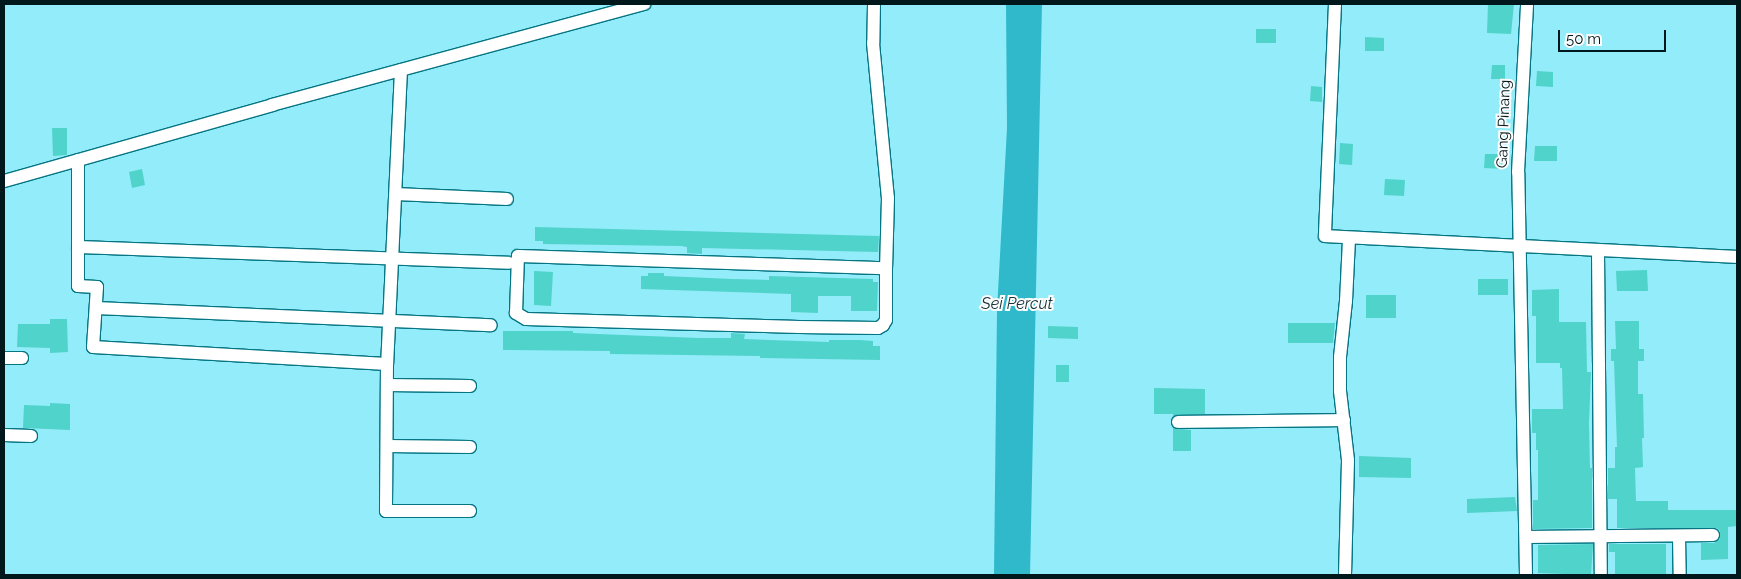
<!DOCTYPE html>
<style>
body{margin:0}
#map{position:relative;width:1741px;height:579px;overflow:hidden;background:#93ecfa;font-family:Raleway,sans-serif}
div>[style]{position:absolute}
.water>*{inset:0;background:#2fb9cb}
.building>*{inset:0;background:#50d3ca}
.roads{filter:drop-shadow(1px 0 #057582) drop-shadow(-1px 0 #057582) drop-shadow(0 1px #057582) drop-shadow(0 -1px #057582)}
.minor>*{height:12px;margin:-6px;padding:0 6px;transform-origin:6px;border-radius:6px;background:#fff}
span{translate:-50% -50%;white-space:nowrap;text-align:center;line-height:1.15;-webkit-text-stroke:4px #fcfcfc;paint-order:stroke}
.street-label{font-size:15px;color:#00181c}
.water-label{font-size:16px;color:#163237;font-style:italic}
.frame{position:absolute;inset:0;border:5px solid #00181c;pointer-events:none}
.scale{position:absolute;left:1558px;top:30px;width:108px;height:22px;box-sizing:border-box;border:2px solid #00181c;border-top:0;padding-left:6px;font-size:15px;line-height:18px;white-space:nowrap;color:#00181c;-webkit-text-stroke:4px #fcfcfc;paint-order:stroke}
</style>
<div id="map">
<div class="water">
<i style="clip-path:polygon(1006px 4px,1042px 4px,1030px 575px,994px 575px,997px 310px,1007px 128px)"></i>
</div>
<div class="building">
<i style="clip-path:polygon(1488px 4px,1514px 4px,1511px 34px,1487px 33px)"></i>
<i style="clip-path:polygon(1256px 29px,1276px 29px,1276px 43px,1256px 43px)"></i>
<i style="clip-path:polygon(1365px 37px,1384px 38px,1384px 51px,1365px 51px)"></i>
<i style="clip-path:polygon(1492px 65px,1505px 65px,1505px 79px,1491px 79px)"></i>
<i style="clip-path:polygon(1537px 71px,1553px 72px,1553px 87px,1536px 86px)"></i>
<i style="clip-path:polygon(1311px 86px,1322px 87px,1322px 102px,1310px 101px)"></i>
<i style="clip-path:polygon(52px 128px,67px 128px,67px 155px,53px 156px)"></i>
<i style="clip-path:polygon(1340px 143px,1353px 144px,1352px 165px,1339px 164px)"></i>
<i style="clip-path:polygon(1535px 146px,1557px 146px,1557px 161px,1534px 161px)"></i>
<i style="clip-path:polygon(1485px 154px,1505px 154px,1505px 169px,1484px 168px)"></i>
<i style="clip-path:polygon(142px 169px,145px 185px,132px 188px,129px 172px)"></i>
<i style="clip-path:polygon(1385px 179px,1405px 180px,1404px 196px,1384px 195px)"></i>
<i style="clip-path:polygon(535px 227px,879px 236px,878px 252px,702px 248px,702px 254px,687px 253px,687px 247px,681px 246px,543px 244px,543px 241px,535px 241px)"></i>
<i style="clip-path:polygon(1647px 270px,1648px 291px,1617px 291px,1616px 271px)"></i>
<i style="clip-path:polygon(534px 271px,553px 272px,551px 306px,534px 305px)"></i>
<i style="clip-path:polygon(648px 273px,664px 273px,664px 276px,732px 279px,769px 280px,769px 276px,873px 279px,873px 282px,878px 282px,877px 311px,851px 311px,851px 296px,818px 296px,818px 313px,791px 312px,791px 294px,641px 289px,641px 276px,648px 276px)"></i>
<i style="clip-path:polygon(1478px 279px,1508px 279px,1508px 295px,1478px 295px)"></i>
<i style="clip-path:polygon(1559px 289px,1559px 322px,1586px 322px,1587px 372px,1591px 372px,1589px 423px,1590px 468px,1592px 468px,1592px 528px,1533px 529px,1533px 500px,1538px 500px,1538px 450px,1536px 450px,1536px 433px,1532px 433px,1532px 409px,1563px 409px,1562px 368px,1560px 368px,1560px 363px,1536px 363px,1536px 316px,1532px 316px,1532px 290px)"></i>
<i style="clip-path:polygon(1366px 295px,1396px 295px,1396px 318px,1366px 318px)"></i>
<i style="clip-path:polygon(50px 319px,67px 319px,68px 352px,50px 353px,50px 348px,17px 347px,18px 324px,50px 324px)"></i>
<i style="clip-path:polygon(1615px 321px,1639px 321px,1639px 349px,1644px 349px,1644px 361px,1638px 361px,1638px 394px,1643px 394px,1644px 438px,1642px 438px,1643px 467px,1635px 468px,1636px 501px,1668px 501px,1668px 510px,1737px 510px,1737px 526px,1728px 527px,1728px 559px,1701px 560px,1701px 543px,1714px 543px,1720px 539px,1720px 531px,1717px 528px,1617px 528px,1617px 499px,1608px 499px,1608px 468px,1615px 468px,1615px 447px,1617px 447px,1614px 361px,1611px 361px,1611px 349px,1616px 349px)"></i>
<i style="clip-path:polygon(1288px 323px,1335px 323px,1333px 343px,1288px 343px)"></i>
<i style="clip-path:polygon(1048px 326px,1078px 327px,1078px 339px,1048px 338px)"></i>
<i style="clip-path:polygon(503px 331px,573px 331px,573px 333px,699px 338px,731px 338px,731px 333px,745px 334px,744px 339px,829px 342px,829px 340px,860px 340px,873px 341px,873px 346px,880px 346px,880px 360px,760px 358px,760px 356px,610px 354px,610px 351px,503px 350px)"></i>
<i style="clip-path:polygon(1056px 365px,1069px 365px,1069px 382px,1056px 382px)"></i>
<i style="clip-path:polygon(1154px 388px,1205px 389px,1205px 414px,1173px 416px,1173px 414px,1154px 414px)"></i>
<i style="clip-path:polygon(50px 403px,70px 404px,70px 430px,23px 428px,24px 405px,50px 406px)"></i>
<i style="clip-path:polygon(1173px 428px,1191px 430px,1191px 451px,1173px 451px)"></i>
<i style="clip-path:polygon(1359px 456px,1411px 458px,1411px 478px,1359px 477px)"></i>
<i style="clip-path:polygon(1515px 497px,1517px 511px,1467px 513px,1467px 499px)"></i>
<i style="clip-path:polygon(1593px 544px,1591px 575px,1538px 573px,1538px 545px)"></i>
<i style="clip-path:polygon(1609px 544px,1666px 544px,1666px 575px,1615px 575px,1615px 552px,1609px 552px)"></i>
</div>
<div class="roads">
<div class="minor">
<i style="left:874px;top:4px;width:39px;rotate:91deg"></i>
<i style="left:873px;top:43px;width:156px;rotate:84.5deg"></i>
<i style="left:888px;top:198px;width:70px;rotate:91.6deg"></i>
<i style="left:886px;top:268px;width:52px;rotate:90deg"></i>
<i style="left:886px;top:320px;width:6px;rotate:121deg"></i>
<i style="left:883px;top:325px;width:6px;rotate:149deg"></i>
<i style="left:878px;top:328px;width:79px;rotate:-179.3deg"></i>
<i style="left:799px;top:327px;width:273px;rotate:-178.3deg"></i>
<i style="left:526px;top:319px;width:12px;rotate:-149deg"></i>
<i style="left:516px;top:313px;width:57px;rotate:-88deg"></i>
<i style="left:518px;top:256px;width:368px;rotate:1.9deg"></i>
<i style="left:1335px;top:4px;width:232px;rotate:92.5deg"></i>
<i style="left:1325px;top:236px;width:413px;rotate:2.9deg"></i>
<i style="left:401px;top:70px;width:294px;rotate:92.7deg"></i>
<i style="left:387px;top:364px;width:147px;rotate:90.4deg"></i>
<i style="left:386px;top:511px;width:84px"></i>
<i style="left:78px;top:160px;width:126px;rotate:90deg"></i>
<i style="left:78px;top:286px;width:19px;rotate:3deg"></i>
<i style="left:97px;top:287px;width:60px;rotate:93.8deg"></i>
<i style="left:93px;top:347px;width:294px;rotate:3.3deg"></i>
<i style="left:4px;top:181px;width:279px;rotate:-15.8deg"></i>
<i style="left:272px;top:105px;width:386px;rotate:-15.2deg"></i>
<i style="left:396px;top:194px;width:111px;rotate:2.6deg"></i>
<i style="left:78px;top:247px;width:431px;rotate:2.1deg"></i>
<i style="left:1598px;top:251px;width:324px;rotate:89.5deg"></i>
<i style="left:96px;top:308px;width:395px;rotate:2.5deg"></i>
<i style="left:4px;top:358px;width:18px"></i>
<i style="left:387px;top:385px;width:83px;rotate:0.7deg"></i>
<i style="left:1178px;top:422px;width:166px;rotate:-0.7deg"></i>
<i style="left:4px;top:435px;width:27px;rotate:2deg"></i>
<i style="left:387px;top:446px;width:83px;rotate:0.7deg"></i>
<i style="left:1679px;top:536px;width:39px;rotate:89deg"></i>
<i style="left:1526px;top:537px;width:187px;rotate:-0.6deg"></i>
<i style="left:1345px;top:575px;width:115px;rotate:-88.5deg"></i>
<i style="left:1348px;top:460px;width:69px;rotate:-96.6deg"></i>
<i style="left:1340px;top:391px;width:34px;rotate:-90deg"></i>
<i style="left:1340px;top:357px;width:56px;rotate:-83.9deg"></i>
<i style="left:1346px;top:301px;width:62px;rotate:-87.2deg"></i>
<i style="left:1526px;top:575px;width:403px;rotate:-91.1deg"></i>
<i style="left:1518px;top:172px;width:168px;rotate:-86.9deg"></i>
</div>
</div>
<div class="street-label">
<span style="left:1504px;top:124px;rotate:-88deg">Gang Pinang</span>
</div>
<div class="water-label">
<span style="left:1017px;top:304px">Sei Percut</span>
</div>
<div class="frame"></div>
<div class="scale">50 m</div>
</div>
